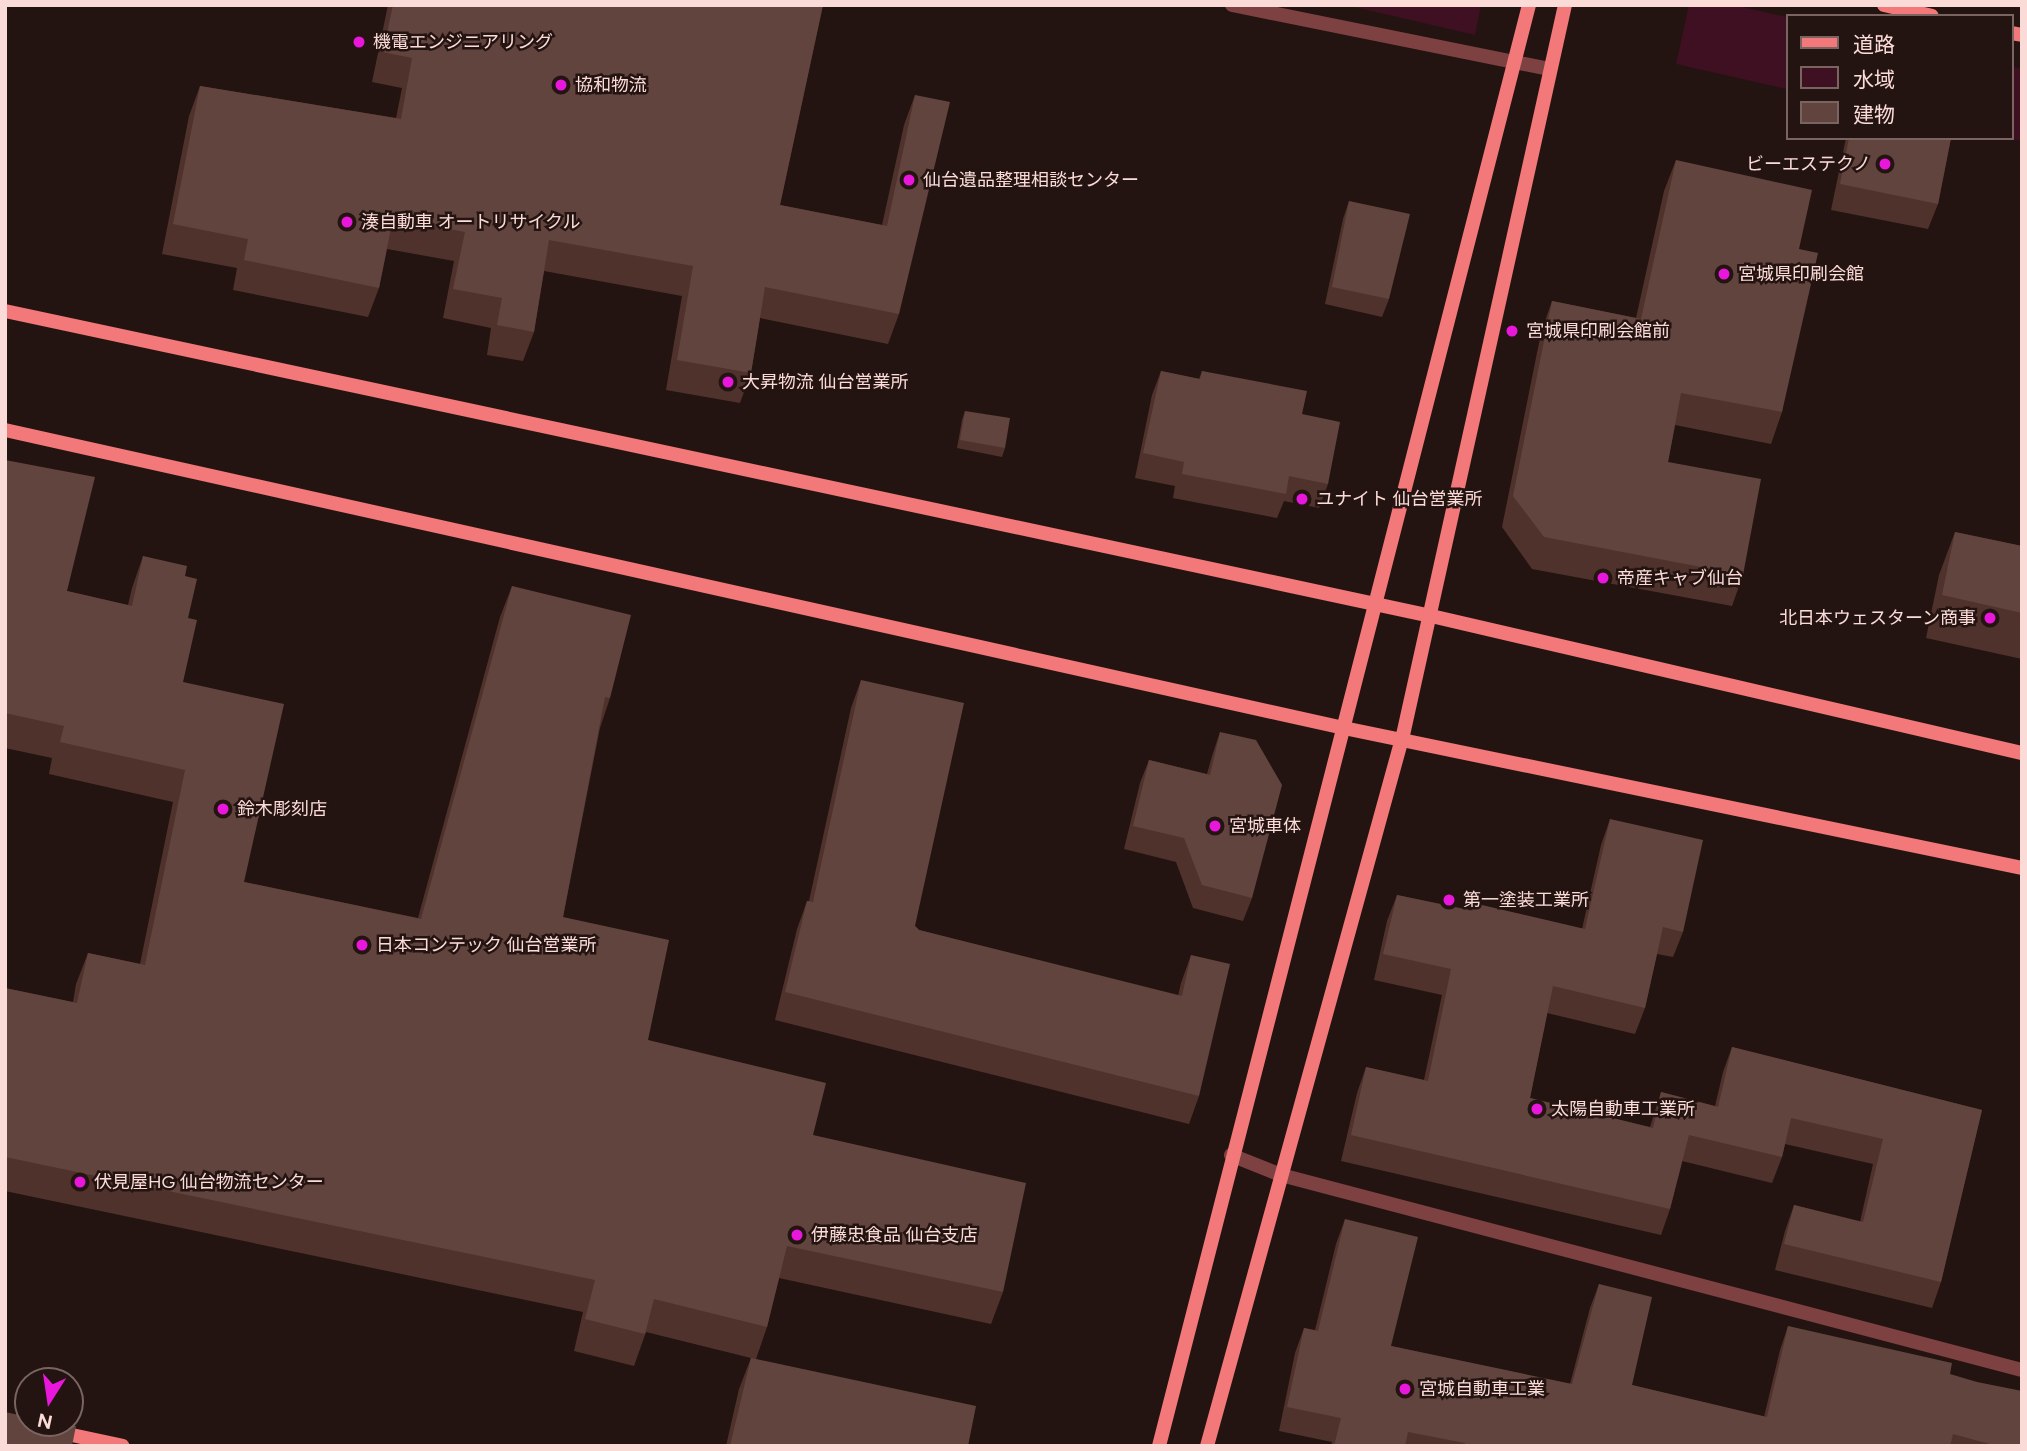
<!DOCTYPE html>
<meta charset="utf-8">
<style>
body{margin:0}
#map{position:relative;width:2027px;height:1451px;overflow:hidden;background:#241411;font-family:Figtree,"Noto Sans JP",sans-serif}
div>[style]{position:absolute}
.water>*{inset:0;background:#3f0f22}
.street>*{height:14px;margin:-7px;padding:0 7px;transform-origin:7px;border-radius:7px;background:#7e4141}
.secondary>*{height:14px;margin:-7px;padding:0 7px;transform-origin:7px;border-radius:7px;background:#f27879}
.wall>*{inset:0;background:#50322c}
.building>*{inset:0;background:#62443e}
.dots>*{width:19px;height:19px;translate:-50% -50%;box-sizing:border-box;border:4px solid #241411;border-radius:50%}
span{translate:-50% -50%;white-space:nowrap;text-align:center;line-height:1.15;-webkit-text-stroke:5px #241411;paint-order:stroke}
.poi-label{font-size:18px;color:#fbdbd8}
.left{translate:0 -50%;text-align:left}
.right{translate:-100% -50%;text-align:right}
.frame{position:absolute;inset:0;border:7px solid #fbdbd8;pointer-events:none}
.legend{position:absolute;left:1786px;top:14px;width:228px;height:126px;box-sizing:border-box;background:#241411;border:2px solid #7a6461;margin:0;padding:9px 12px;list-style:none;font-size:21px;color:#fbdbd8}
.legend li{display:flex;align-items:center;gap:14px;height:35px}
.legend b{width:35px;border:2px solid #7a6461}
.north{position:absolute;left:14px;top:1367px;width:70px;height:70px;box-sizing:border-box;background:#241411;border:2px solid #7a6461;border-radius:50%;rotate:192deg;font-size:19px;font-weight:700;line-height:28px;text-align:center;color:#fbdbd8}
.north::after{content:'';display:block;margin:auto;width:24px;height:32px;background:#e817db;clip-path:polygon(50% 0,100% 100%,50% 72%,0 100%)}
</style>
<div id="map">
<div class="water">
<i style="clip-path:polygon(1346px 5px,1481px 5px,1475px 35px)"></i>
<i style="clip-path:polygon(1689px 5px,1733px 5px,1787px 17px,1787px 89px,1676px 64px)"></i>
<i style="clip-path:polygon(2011px 66px,2022px 69px,2022px 141px,2008px 138px)"></i>
</div>
<div class="street">
<i style="left:1232px;top:5px;width:322px;rotate:11.4deg"></i>
<i style="left:1231px;top:1155px;width:54px;rotate:21.8deg"></i>
<i style="left:1281px;top:1175px;width:766px;rotate:14.74deg"></i>
</div>
<div class="secondary">
<i style="left:1884px;top:5px;width:49px;rotate:12.9deg"></i>
<i style="left:2011px;top:33px;width:11px;rotate:10deg"></i>
<i style="left:5px;top:311px;width:1454px;rotate:12.07deg"></i>
<i style="left:1427px;top:615px;width:611px;rotate:13.06deg"></i>
<i style="left:5px;top:430px;width:1367px;rotate:12.55deg"></i>
<i style="left:1339px;top:727px;width:697px;rotate:11.66deg"></i>
<i style="left:58px;top:1432px;width:66px;rotate:12.2deg"></i>
<i style="left:1159px;top:1446px;width:1488px;rotate:-75.6deg"></i>
<i style="left:1207px;top:1446px;width:738px;rotate:-74.59deg"></i>
<i style="left:1403px;top:735px;width:748px;rotate:-77.49deg"></i>
</div>
<div class="wall">
<i style="clip-path:polygon(388px 5px,823px 5px,780px 205px,882px 225px,904px 125px,915px 95px,899px 314px,888px 344px,760px 318px,751px 373px,740px 403px,666px 390px,682px 296px,544px 271px,534px 332px,523px 361px,487px 355px,491px 328px,443px 318px,454px 261px,387px 249px,379px 288px,368px 317px,233px 290px,237px 268px,162px 254px,189px 116px,200px 86px,396px 118px,402px 88px,372px 82px)"></i>
<i style="clip-path:polygon(1846px 138px,1951px 138px,1938px 204px,1928px 229px,1831px 210px)"></i>
<i style="clip-path:polygon(1676px 160px,1799px 249px,1782px 412px,1771px 444px,1675px 425px,1668px 462px,1743px 575px,1732px 606px,1532px 569px,1502px 527px,1541px 333px,1552px 301px,1636px 318px,1664px 191px)"></i>
<i style="clip-path:polygon(1349px 201px,1389px 299px,1382px 317px,1325px 304px,1343px 219px)"></i>
<i style="clip-path:polygon(1161px 371px,1199px 379px,1202px 371px,1302px 414px,1328px 484px,1319px 508px,1284px 501px,1277px 518px,1173px 498px,1175px 486px,1135px 478px,1152px 395px)"></i>
<i style="clip-path:polygon(965px 411px,1005px 448px,1002px 457px,957px 448px,962px 420px)"></i>
<i style="clip-path:polygon(5px 460px,67px 591px,128px 605px,132px 588px,143px 556px,185px 576px,188px 618px,183px 682px,244px 882px,418px 918px,500px 617px,512px 586px,610px 698px,600px 728px,563px 917px,648px 1040px,813px 1135px,1003px 1292px,991px 1324px,779px 1278px,767px 1327px,756px 1359px,968px 1446px,726px 1446px,739px 1389px,751px 1358px,646px 1332px,634px 1366px,574px 1351px,583px 1312px,5px 1191px,5px 988px,73px 1002px,76px 984px,88px 953px,140px 964px,173px 802px,49px 774px,52px 758px,5px 748px)"></i>
<i style="clip-path:polygon(1955px 532px,2022px 546px,2022px 659px,1926px 638px,1939px 575px)"></i>
<i style="clip-path:polygon(861px 680px,915px 926px,919px 930px,1178px 996px,1181px 983px,1191px 955px,1199px 1096px,1189px 1124px,775px 1020px,797px 929px,807px 901px,809px 901px,851px 708px)"></i>
<i style="clip-path:polygon(1220px 732px,1252px 898px,1243px 921px,1193px 908px,1176px 862px,1124px 849px,1140px 783px,1149px 760px,1207px 774px,1212px 756px)"></i>
<i style="clip-path:polygon(1610px 819px,1683px 932px,1673px 957px,1657px 954px,1645px 1008px,1635px 1034px,1547px 1013px,1530px 1098px,1650px 1127px,1661px 1092px,1715px 1106px,1723px 1072px,1732px 1047px,1982px 1110px,1941px 1282px,1932px 1308px,1775px 1270px,1785px 1231px,1794px 1205px,1860px 1222px,1873px 1164px,1785px 1144px,1782px 1157px,1772px 1183px,1682px 1161px,1670px 1209px,1661px 1235px,1341px 1161px,1357px 1093px,1366px 1067px,1424px 1080px,1442px 995px,1374px 980px,1387px 921px,1397px 895px,1471px 910px,1473px 903px,1582px 929px,1601px 845px)"></i>
<i style="clip-path:polygon(1345px 1219px,1391px 1346px,1570px 1384px,1590px 1308px,1599px 1284px,1632px 1385px,1764px 1417px,1780px 1350px,1788px 1326px,1950px 1374px,2022px 1446px,1331px 1446px,1332px 1442px,1279px 1431px,1295px 1353px,1304px 1328px,1315px 1330px,1336px 1244px)"></i>
</div>
<div class="building">
<i style="clip-path:polygon(393px 5px,823px 5px,780px 205px,887px 226px,915px 95px,950px 102px,899px 314px,765px 287px,751px 373px,677px 360px,693px 266px,549px 240px,534px 332px,497px 325px,502px 298px,453px 289px,465px 232px,393px 218px,379px 288px,244px 260px,248px 239px,173px 224px,200px 86px,401px 119px,412px 58px,383px 52px)"></i>
<i style="clip-path:polygon(1849px 138px,1951px 138px,1938px 204px,1840px 184px)"></i>
<i style="clip-path:polygon(1676px 160px,1812px 190px,1799px 249px,1818px 253px,1782px 412px,1681px 393px,1668px 462px,1761px 479px,1743px 575px,1544px 537px,1513px 496px,1552px 301px,1641px 319px)"></i>
<i style="clip-path:polygon(1349px 201px,1410px 214px,1389px 299px,1332px 287px)"></i>
<i style="clip-path:polygon(1161px 371px,1200px 379px,1202px 371px,1307px 391px,1302px 414px,1340px 422px,1328px 484px,1289px 476px,1286px 494px,1182px 474px,1184px 462px,1143px 453px)"></i>
<i style="clip-path:polygon(965px 411px,1010px 418px,1005px 448px,960px 440px)"></i>
<i style="clip-path:polygon(5px 460px,95px 477px,67px 591px,132px 606px,143px 556px,187px 566px,185px 576px,197px 579px,188px 618px,197px 620px,183px 682px,284px 704px,244px 882px,421px 919px,512px 586px,631px 615px,610px 698px,605px 697px,563px 917px,669px 940px,648px 1040px,826px 1083px,813px 1135px,1026px 1183px,1003px 1292px,787px 1246px,767px 1327px,654px 1299px,645px 1334px,585px 1319px,595px 1280px,5px 1157px,5px 988px,77px 1003px,88px 953px,145px 965px,185px 770px,60px 742px,64px 726px,5px 713px)"></i>
<i style="clip-path:polygon(1955px 532px,2022px 546px,2022px 613px,1942px 595px)"></i>
<i style="clip-path:polygon(861px 680px,964px 703px,915px 926px,919px 930px,1182px 996px,1191px 955px,1230px 964px,1199px 1096px,785px 992px,807px 901px,813px 902px)"></i>
<i style="clip-path:polygon(1220px 732px,1256px 740px,1282px 785px,1252px 898px,1202px 885px,1184px 838px,1133px 826px,1149px 760px,1210px 775px)"></i>
<i style="clip-path:polygon(1610px 819px,1703px 840px,1683px 932px,1663px 927px,1645px 1008px,1553px 986px,1530px 1098px,1653px 1128px,1661px 1092px,1718px 1107px,1732px 1047px,1982px 1110px,1941px 1282px,1784px 1244px,1794px 1205px,1863px 1222px,1883px 1139px,1791px 1118px,1782px 1157px,1689px 1135px,1670px 1209px,1351px 1135px,1366px 1067px,1428px 1081px,1451px 969px,1383px 954px,1397px 895px,1472px 911px,1473px 903px,1585px 929px)"></i>
<i style="clip-path:polygon(1345px 1219px,1418px 1237px,1391px 1346px,1572px 1384px,1599px 1284px,1652px 1297px,1632px 1385px,1767px 1417px,1788px 1326px,1952px 1363px,1950px 1374px,1977px 1382px,2022px 1391px,2022px 1446px,1997px 1446px,1953px 1434px,1950px 1446px,1464px 1446px,1465px 1443px,1408px 1432px,1405px 1446px,1334px 1446px,1341px 1418px,1287px 1407px,1304px 1328px,1318px 1331px)"></i>
<i style="clip-path:polygon(751px 1358px,976px 1406px,968px 1446px,730px 1446px)"></i>
<i style="clip-path:polygon(5px 1412px,28px 1417px,28px 1423px,60px 1423px,76px 1426px,72px 1446px,5px 1446px)"></i>
</div>
<div class="dots">
<i style="left:359px;top:42px;background:#e817db"></i>
<i style="left:561px;top:85px;background:#e817db"></i>
<i style="left:1885px;top:164px;background:#e817db"></i>
<i style="left:909px;top:180px;background:#e817db"></i>
<i style="left:347px;top:222px;background:#e817db"></i>
<i style="left:1724px;top:274px;background:#e817db"></i>
<i style="left:1512px;top:331px;background:#e817db"></i>
<i style="left:728px;top:382px;background:#e817db"></i>
<i style="left:1302px;top:499px;background:#e817db"></i>
<i style="left:1603px;top:578px;background:#e817db"></i>
<i style="left:1990px;top:618px;background:#e817db"></i>
<i style="left:223px;top:809px;background:#e817db"></i>
<i style="left:1215px;top:826px;background:#e817db"></i>
<i style="left:1449px;top:900px;background:#e817db"></i>
<i style="left:362px;top:945px;background:#e817db"></i>
<i style="left:1537px;top:1109px;background:#e817db"></i>
<i style="left:80px;top:1182px;background:#e817db"></i>
<i style="left:797px;top:1235px;background:#e817db"></i>
<i style="left:1405px;top:1389px;background:#e817db"></i>
</div>
<div class="poi-label">
<span class="left" style="left:373px;top:42px">機電エンジニアリング</span>
<span class="left" style="left:575px;top:85px">協和物流</span>
<span class="right" style="left:1871px;top:164px">ビーエステクノ</span>
<span class="left" style="left:923px;top:180px">仙台遺品整理相談センター</span>
<span class="left" style="left:361px;top:222px">湊自動車 オートリサイクル</span>
<span class="left" style="left:1738px;top:274px">宮城県印刷会館</span>
<span class="left" style="left:1526px;top:331px">宮城県印刷会館前</span>
<span class="left" style="left:742px;top:382px">大昇物流 仙台営業所</span>
<span class="left" style="left:1316px;top:499px">ユナイト 仙台営業所</span>
<span class="left" style="left:1617px;top:578px">帝産キャブ仙台</span>
<span class="right" style="left:1976px;top:618px">北日本ウェスターン商事</span>
<span class="left" style="left:237px;top:809px">鈴木彫刻店</span>
<span class="left" style="left:1229px;top:826px">宮城車体</span>
<span class="left" style="left:1463px;top:900px">第一塗装工業所</span>
<span class="left" style="left:376px;top:945px">日本コンテック 仙台営業所</span>
<span class="left" style="left:1551px;top:1109px">太陽自動車工業所</span>
<span class="left" style="left:94px;top:1182px">伏見屋HG 仙台物流センター</span>
<span class="left" style="left:811px;top:1235px">伊藤忠食品 仙台支店</span>
<span class="left" style="left:1419px;top:1389px">宮城自動車工業</span>
</div>
<div class="frame"></div>
<ul class="legend">
<li><b style="height:9px;background:#f27879"></b>道路</li>
<li><b style="height:19px;background:#3f0f22"></b>水域</li>
<li><b style="height:19px;background:#62443e"></b>建物</li>
</ul>
<div class="north">N</div>
</div>
